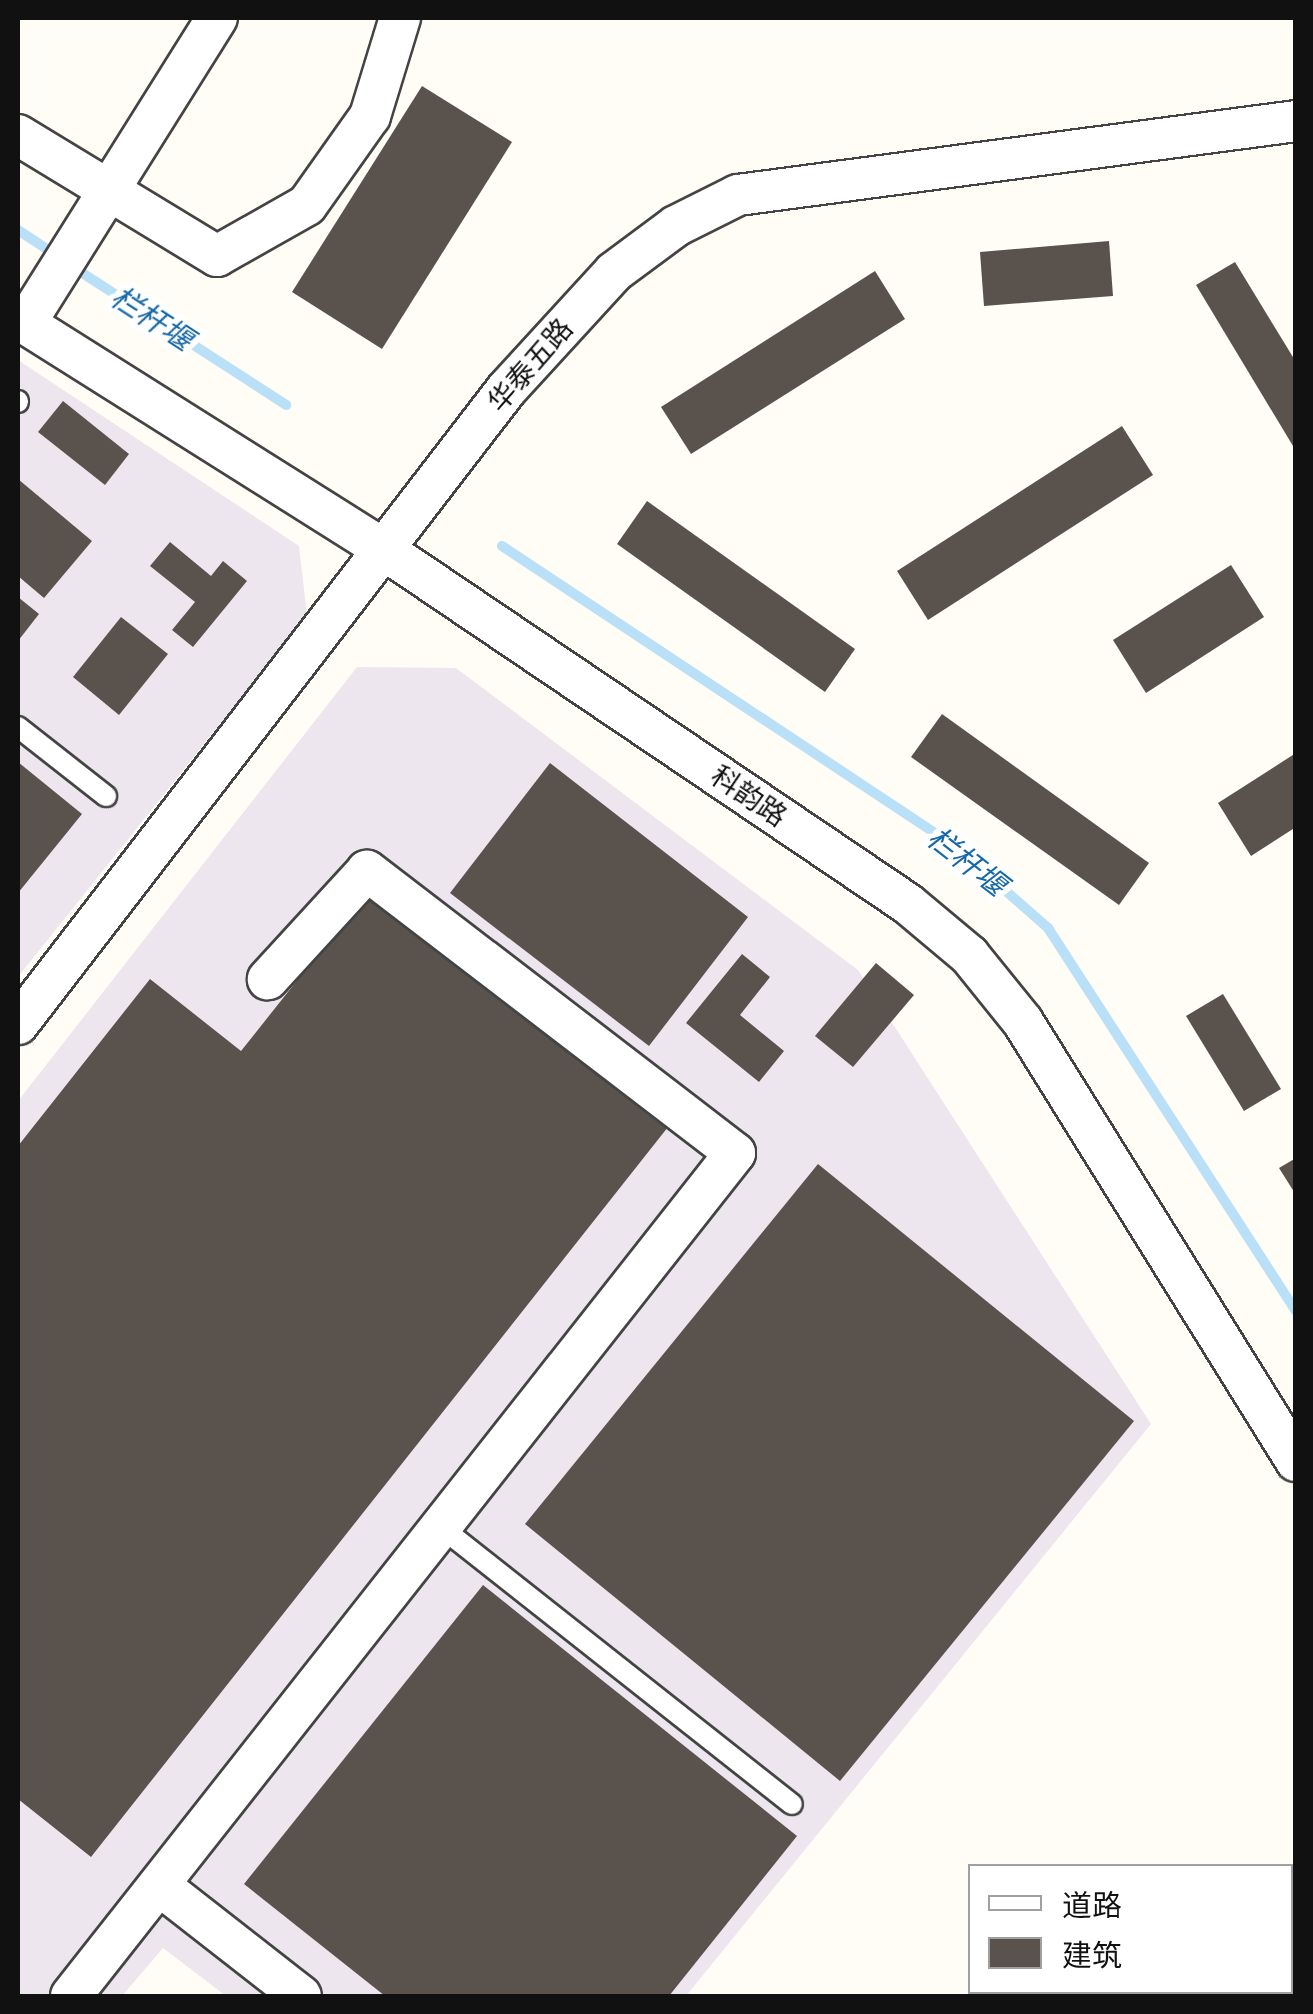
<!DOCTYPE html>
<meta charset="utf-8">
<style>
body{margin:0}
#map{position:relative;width:1313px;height:2014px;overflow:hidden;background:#fffdf5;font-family:Merriweather,"Noto Sans SC",serif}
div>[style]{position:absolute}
.industrial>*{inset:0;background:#eee6ef}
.stream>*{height:10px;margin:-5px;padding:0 5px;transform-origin:5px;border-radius:5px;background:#b9e0f7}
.building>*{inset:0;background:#5a524d}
.roads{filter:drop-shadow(2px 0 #444) drop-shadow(-2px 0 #444) drop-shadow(0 2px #444) drop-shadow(0 -2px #444)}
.service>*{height:20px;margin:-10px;padding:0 10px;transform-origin:10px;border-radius:10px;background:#fff}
.minor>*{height:40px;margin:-20px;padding:0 20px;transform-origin:20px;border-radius:20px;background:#fff}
span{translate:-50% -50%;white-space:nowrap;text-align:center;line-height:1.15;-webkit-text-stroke:10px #fff;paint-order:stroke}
.street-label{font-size:28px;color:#111}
.water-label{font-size:30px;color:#1768a6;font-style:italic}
.frame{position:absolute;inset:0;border:20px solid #111;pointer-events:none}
.legend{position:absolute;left:968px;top:1864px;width:325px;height:130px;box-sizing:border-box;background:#fff;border:2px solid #a0a0a0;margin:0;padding:12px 18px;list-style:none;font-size:30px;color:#111}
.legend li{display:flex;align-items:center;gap:20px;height:50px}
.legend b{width:50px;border:2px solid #a0a0a0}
</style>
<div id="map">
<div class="industrial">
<i style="clip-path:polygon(18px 360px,299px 546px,307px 615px,18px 977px)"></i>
<i style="clip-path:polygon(357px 667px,456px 668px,858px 970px,1151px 1424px,686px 1996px,226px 1996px,163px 1948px,122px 1996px,18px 1996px,18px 1101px)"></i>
</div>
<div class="stream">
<i style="left:18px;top:230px;width:49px;rotate:33.4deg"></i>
<i style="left:73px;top:267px;width:254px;rotate:32.9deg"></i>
<i style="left:502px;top:546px;width:545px;rotate:33.54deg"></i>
<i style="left:956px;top:847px;width:123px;rotate:41.4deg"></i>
<i style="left:1048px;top:928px;width:456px;rotate:57.1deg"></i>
</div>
<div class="building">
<i style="clip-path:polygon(422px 86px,512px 142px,382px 349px,292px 292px)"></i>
<i style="clip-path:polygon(1109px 241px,1113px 296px,984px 306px,980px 252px)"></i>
<i style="clip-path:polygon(1235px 262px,1296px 362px,1296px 451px,1196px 285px)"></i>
<i style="clip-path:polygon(875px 271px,905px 319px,691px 454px,661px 407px)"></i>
<i style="clip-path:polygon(63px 401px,129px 454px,105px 485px,38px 432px)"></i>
<i style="clip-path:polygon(1122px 426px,1153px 475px,928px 620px,897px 571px)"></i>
<i style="clip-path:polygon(18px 479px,92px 541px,44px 598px,18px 576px)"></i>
<i style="clip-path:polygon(647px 501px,855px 649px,825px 692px,617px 544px)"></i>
<i style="clip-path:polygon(170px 542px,211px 576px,223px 561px,247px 581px,193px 647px,172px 630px,195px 602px,150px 566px)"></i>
<i style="clip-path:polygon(1231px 565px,1264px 617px,1146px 693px,1113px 640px)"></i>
<i style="clip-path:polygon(18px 597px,39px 614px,18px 641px)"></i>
<i style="clip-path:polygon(121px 617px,168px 654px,119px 715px,73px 677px)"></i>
<i style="clip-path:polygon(942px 714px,1149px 863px,1119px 905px,911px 757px)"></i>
<i style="clip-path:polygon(1296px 753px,1296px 827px,1251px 856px,1218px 803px)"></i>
<i style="clip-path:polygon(18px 762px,82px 814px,18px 893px)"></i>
<i style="clip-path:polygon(550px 763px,748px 917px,649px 1046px,450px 893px)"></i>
<i style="clip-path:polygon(369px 890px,668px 1127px,91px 1857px,18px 1799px,18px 1146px,150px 979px,241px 1051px)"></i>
<i style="clip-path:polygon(742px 954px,770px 977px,740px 1015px,784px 1051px,759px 1082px,686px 1023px)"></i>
<i style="clip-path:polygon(876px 963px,914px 995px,853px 1067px,815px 1036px)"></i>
<i style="clip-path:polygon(1223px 994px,1281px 1089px,1244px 1111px,1186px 1016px)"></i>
<i style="clip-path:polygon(1296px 1158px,1296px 1195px,1279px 1168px)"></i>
<i style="clip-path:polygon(818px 1164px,1134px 1421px,840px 1781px,525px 1524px)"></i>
<i style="clip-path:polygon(483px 1585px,797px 1836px,669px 1996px,385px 1996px,244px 1884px)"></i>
</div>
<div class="roads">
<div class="service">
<i style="left:18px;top:402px;width:1px;rotate:-90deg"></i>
<i style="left:18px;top:727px;width:112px;rotate:38.1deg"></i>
<i style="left:441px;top:1527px;width:447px;rotate:38.3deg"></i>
</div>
<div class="minor">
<i style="left:18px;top:135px;width:233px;rotate:31.3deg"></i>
<i style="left:217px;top:256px;width:103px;rotate:-29.5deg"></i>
<i style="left:307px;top:205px;width:109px;rotate:-54.7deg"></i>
<i style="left:370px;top:116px;width:102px;rotate:-73deg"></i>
<i style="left:18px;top:319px;width:428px;rotate:32.2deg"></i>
<i style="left:380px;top:547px;width:637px;rotate:34.06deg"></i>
<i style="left:908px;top:904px;width:80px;rotate:39.9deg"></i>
<i style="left:969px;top:955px;width:86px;rotate:51.1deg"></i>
<i style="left:1023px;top:1022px;width:517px;rotate:58.12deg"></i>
<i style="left:25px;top:324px;width:361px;rotate:-57.9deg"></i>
<i style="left:18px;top:1024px;width:800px;rotate:-52.41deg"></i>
<i style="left:506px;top:390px;width:160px;rotate:-47.5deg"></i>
<i style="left:614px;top:272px;width:77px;rotate:-36.6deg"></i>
<i style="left:676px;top:226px;width:69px;rotate:-26.6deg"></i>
<i style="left:738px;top:195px;width:563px;rotate:-7.55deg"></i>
<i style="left:159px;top:1885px;width:180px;rotate:38deg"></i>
<i style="left:71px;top:1996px;width:1073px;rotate:-51.77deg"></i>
<i style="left:735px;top:1153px;width:464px;rotate:-142.5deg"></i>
<i style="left:367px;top:871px;width:147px;rotate:132.5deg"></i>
</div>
</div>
<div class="street-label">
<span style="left:530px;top:365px;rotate:-49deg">华泰五路</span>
<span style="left:749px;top:796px;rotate:34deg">科韵路</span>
</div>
<div class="water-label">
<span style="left:152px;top:318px;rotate:33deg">栏杆堰</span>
<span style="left:967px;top:861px;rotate:38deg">栏杆堰</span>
</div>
<div class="frame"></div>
<ul class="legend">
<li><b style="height:12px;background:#fff"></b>道路</li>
<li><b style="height:28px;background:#5a524d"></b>建筑</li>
</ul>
</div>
